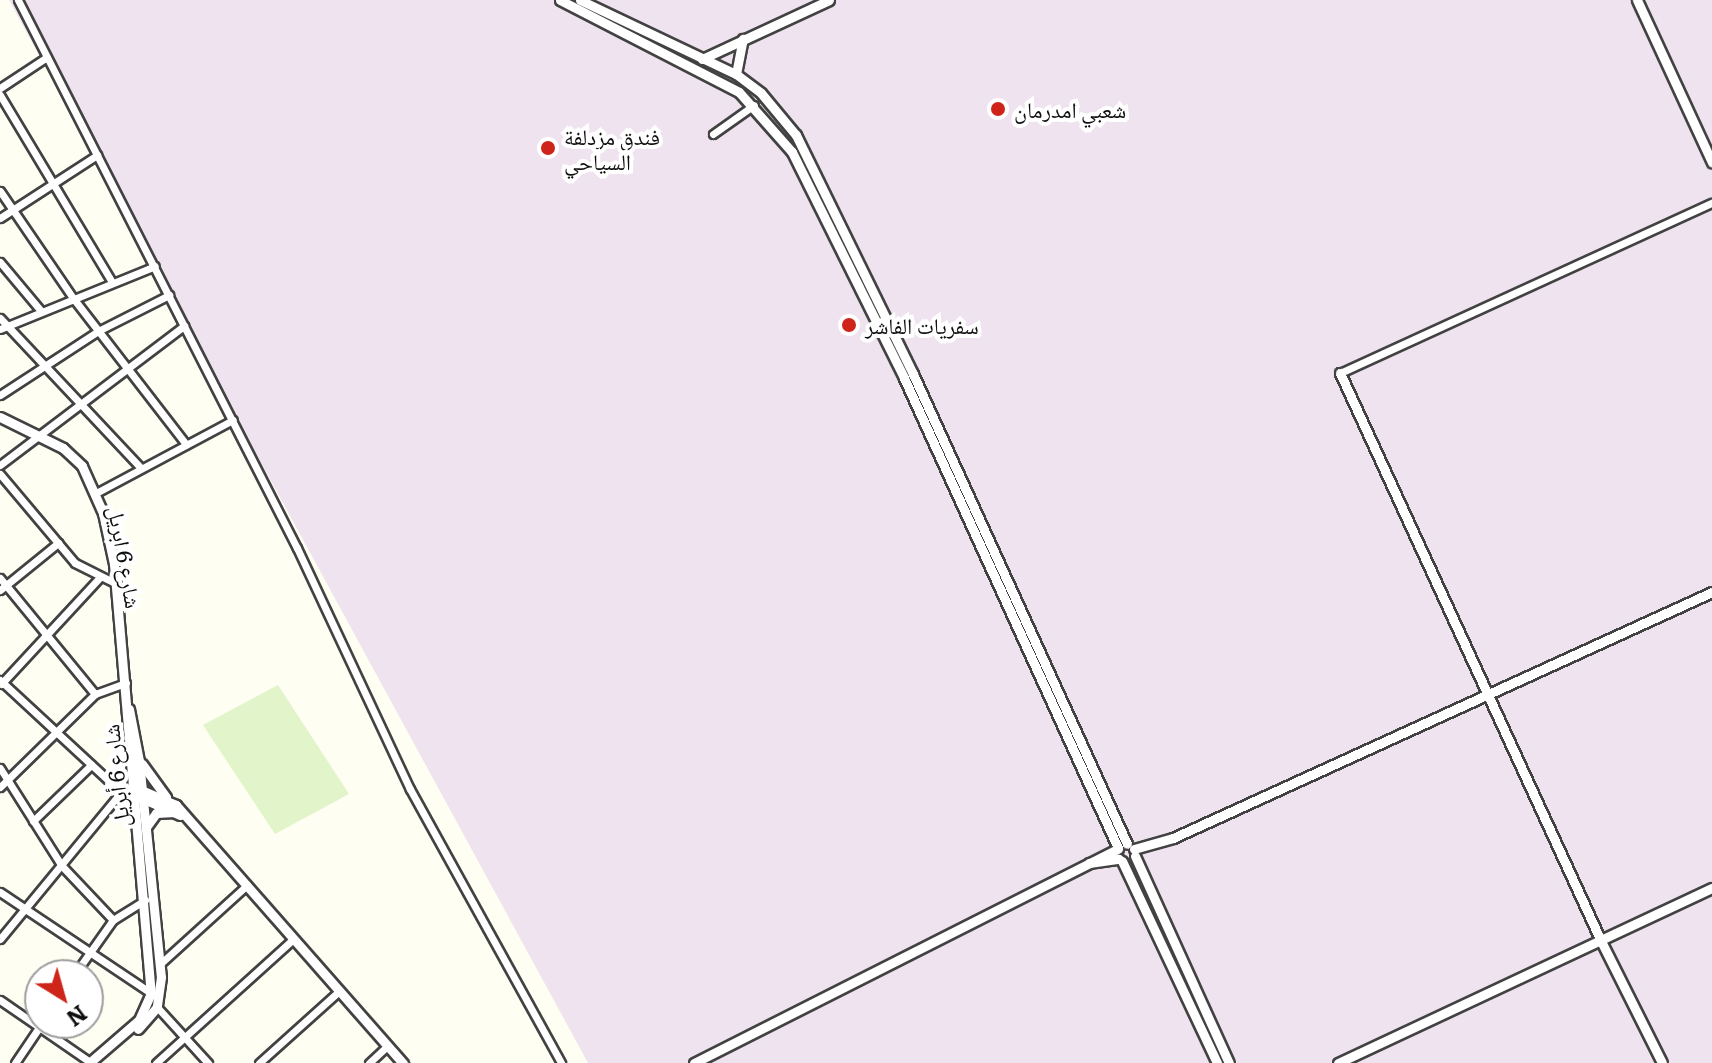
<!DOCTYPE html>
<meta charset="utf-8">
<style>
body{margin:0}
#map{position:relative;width:1712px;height:1063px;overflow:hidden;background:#fffef2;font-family:Literata,"Noto Naskh Arabic",serif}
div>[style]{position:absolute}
.industrial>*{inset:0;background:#efe3ef}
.pitch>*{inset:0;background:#e1f4ca}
.roads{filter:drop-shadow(2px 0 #424242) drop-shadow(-2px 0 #424242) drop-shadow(0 2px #424242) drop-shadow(0 -2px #424242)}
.minor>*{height:7px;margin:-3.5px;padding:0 3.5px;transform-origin:3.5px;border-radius:3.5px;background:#fff}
.tertiary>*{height:9px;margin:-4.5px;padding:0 4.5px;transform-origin:4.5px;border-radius:4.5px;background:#fff}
.dots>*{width:22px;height:22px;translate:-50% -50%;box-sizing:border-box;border:4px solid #fff;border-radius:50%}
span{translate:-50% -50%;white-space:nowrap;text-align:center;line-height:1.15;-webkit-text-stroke:8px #fff;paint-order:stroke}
.poi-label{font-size:22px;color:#0f0f0f}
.left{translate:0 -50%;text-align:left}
.street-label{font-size:22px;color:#0f0f0f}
.north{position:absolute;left:24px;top:959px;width:80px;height:80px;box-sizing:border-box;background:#fff;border:2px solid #9f9f9f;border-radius:50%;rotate:143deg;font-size:22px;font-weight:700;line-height:32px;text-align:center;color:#0f0f0f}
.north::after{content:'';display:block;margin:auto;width:28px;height:36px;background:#ce2419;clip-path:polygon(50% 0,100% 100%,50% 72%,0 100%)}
</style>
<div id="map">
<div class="industrial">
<i style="clip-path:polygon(9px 0,1712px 0,1712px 1063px,588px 1063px)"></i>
</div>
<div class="pitch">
<i style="clip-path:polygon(278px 685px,349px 794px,275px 834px,203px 725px)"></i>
</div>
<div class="roads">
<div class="minor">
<i style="left:18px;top:0;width:615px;rotate:63.02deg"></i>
<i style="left:297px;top:548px;width:266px;rotate:64.9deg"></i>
<i style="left:410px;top:789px;width:313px;rotate:61.1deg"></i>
<i style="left:0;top:88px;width:56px;rotate:-33.4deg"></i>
<i style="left:0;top:95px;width:218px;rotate:59.1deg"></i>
<i style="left:713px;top:134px;width:50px;rotate:-35.3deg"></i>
<i style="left:0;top:191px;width:130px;rotate:55.7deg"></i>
<i style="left:73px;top:298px;width:185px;rotate:52.3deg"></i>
<i style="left:0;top:218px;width:116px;rotate:-33deg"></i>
<i style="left:0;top:262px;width:64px;rotate:50.1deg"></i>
<i style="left:0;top:318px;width:206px;rotate:46.8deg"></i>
<i style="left:0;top:329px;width:167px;rotate:-22.1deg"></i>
<i style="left:1340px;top:373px;width:409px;rotate:-24.6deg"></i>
<i style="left:0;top:395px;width:117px;rotate:-33.1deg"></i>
<i style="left:98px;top:331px;width:80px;rotate:-26.9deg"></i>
<i style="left:0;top:465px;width:231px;rotate:-37.1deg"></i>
<i style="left:0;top:474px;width:116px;rotate:49.9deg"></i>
<i style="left:75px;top:563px;width:45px;rotate:26.6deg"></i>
<i style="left:96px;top:493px;width:155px;rotate:-28.1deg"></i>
<i style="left:0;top:578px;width:150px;rotate:50.7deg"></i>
<i style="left:0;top:590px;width:75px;rotate:-39deg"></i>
<i style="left:0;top:680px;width:165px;rotate:42.8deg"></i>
<i style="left:121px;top:792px;width:15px;rotate:20deg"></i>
<i style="left:1px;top:684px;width:146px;rotate:-47.2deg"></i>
<i style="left:0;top:768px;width:116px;rotate:57.7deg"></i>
<i style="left:62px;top:866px;width:74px;rotate:46.6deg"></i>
<i style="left:0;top:787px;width:133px;rotate:-44.4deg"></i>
<i style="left:95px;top:694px;width:33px;rotate:-20deg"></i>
<i style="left:33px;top:821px;width:81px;rotate:-44deg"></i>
<i style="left:0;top:892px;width:182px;rotate:33.8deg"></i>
<i style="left:0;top:939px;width:190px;rotate:-50.5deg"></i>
<i style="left:160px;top:964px;width:115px;rotate:-42.2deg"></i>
<i style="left:74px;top:975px;width:67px;rotate:-54.7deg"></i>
<i style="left:113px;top:920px;width:38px;rotate:-32deg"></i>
<i style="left:0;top:1000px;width:109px;rotate:34.6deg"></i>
<i style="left:157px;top:1007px;width:76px;rotate:47.7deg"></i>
<i style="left:15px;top:1063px;width:48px;rotate:-56deg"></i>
<i style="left:156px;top:1063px;width:183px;rotate:-42.1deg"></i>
<i style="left:259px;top:1063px;width:106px;rotate:-41.9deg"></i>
<i style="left:369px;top:1063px;width:25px;rotate:-43deg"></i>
</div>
<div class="tertiary">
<i style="left:560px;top:0;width:201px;rotate:27.2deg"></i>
<i style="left:739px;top:92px;width:80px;rotate:48.5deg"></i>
<i style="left:792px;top:152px;width:252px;rotate:63.6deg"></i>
<i style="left:904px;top:378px;width:516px;rotate:65.52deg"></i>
<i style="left:580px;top:0;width:173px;rotate:25.4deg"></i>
<i style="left:736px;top:74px;width:31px;rotate:37deg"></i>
<i style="left:761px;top:93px;width:55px;rotate:50.2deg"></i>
<i style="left:796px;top:135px;width:266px;rotate:63.9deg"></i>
<i style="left:913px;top:374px;width:516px;rotate:65.52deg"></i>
<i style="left:1637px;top:0;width:179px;rotate:65.2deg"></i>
<i style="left:702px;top:59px;width:140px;rotate:-24.9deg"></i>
<i style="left:736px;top:74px;width:36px;rotate:-79deg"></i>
<i style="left:1340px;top:373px;width:625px;rotate:65.32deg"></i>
<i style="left:1601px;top:941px;width:136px;rotate:63.4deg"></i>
<i style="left:0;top:417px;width:70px;rotate:26.2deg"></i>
<i style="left:63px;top:448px;width:26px;rotate:43deg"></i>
<i style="left:82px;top:466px;width:51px;rotate:65.9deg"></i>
<i style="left:103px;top:513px;width:52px;rotate:77.8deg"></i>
<i style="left:114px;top:564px;width:431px;rotate:85.1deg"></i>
<i style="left:151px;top:993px;width:30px;rotate:114deg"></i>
<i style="left:139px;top:1020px;width:66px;rotate:139.3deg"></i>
<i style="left:129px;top:709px;width:53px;rotate:79.1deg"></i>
<i style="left:139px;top:761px;width:217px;rotate:84.2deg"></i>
<i style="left:161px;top:977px;width:30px;rotate:98deg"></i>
<i style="left:157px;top:1007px;width:29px;rotate:131deg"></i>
<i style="left:142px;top:764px;width:41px;rotate:54deg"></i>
<i style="left:134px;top:787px;width:46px;rotate:23.2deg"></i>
<i style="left:176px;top:805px;width:344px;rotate:48.7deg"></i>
<i style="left:139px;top:797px;width:45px;rotate:23.7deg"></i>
<i style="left:146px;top:827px;width:17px;rotate:-54deg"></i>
<i style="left:156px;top:813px;width:19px;rotate:-3deg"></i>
<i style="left:1134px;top:849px;width:41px;rotate:-15.8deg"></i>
<i style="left:1173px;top:838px;width:592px;rotate:-24.53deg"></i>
<i style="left:1135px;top:856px;width:227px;rotate:65.6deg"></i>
<i style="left:1122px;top:861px;width:223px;rotate:64.8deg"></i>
<i style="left:1089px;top:863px;width:30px;rotate:-8deg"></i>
<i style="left:694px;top:1063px;width:475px;rotate:-26.8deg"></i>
<i style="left:1338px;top:1063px;width:413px;rotate:-25.1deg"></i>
</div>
</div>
<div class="dots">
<i style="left:998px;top:109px;background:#ce2419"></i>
<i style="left:548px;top:148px;background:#ce2419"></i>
<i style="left:849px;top:325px;background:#ce2419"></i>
</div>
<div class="poi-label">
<span class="left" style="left:1014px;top:109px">شعبي امدرمان</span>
<span class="left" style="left:564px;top:148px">فندق مزدلفة<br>السياحي</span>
<span class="left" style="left:865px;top:325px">سفريات الفاشر</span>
</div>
<div class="street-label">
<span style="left:126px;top:557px;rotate:80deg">شارع 6 ابريل</span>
<span style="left:115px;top:776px;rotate:-96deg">شارع 6 أبريل</span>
</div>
<div class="north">N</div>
</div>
